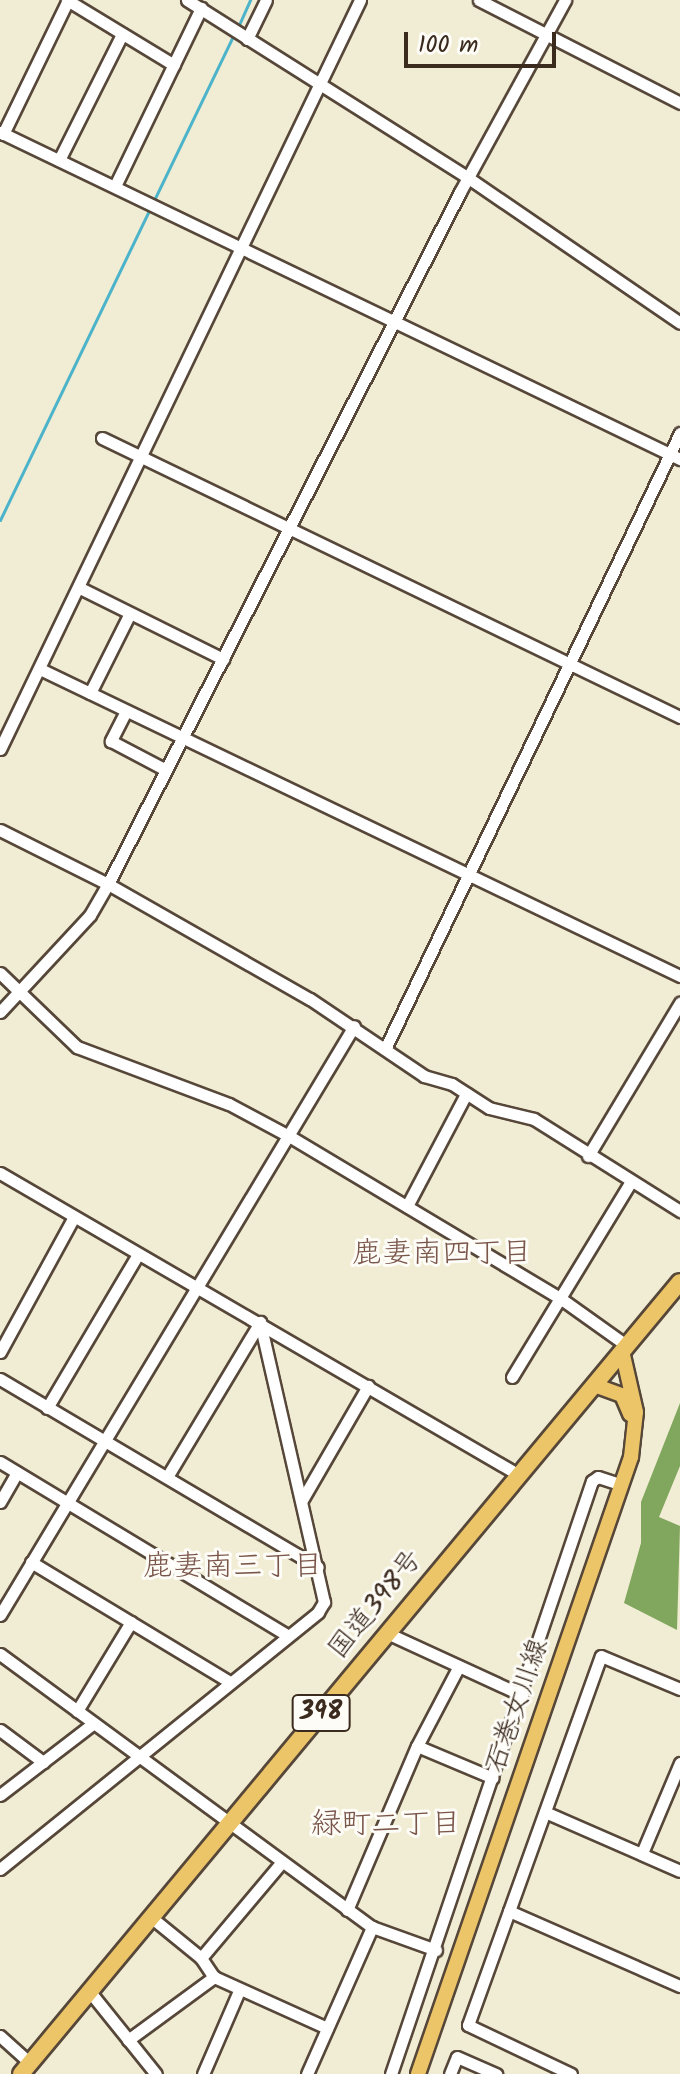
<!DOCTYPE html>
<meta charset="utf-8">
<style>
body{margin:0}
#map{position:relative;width:680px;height:2074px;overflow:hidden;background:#f1ecd4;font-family:Kalam,"Klee One",sans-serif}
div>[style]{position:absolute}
.forest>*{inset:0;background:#80a75d}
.stream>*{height:3px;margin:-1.5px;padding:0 1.5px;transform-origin:1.5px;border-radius:1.5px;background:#4bb3ca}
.roads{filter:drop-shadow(2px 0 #564739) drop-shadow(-2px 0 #564739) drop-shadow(0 2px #564739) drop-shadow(0 -2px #564739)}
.minor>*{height:11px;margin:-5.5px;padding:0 5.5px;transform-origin:5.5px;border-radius:5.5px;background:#fff}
.major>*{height:14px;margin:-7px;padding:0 7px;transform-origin:7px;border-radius:7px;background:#edc569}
.highway>*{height:16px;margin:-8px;padding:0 8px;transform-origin:8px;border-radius:8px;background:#edc569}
span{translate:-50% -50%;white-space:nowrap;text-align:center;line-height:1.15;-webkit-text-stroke:6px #fdfcf7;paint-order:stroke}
.shield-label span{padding:2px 6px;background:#fdfcf7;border:2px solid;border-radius:6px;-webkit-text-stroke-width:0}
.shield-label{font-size:26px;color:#3b2a1e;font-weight:700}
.street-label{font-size:28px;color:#3b2a1e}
.neighbourhood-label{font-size:30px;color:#79554a}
.scale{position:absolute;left:404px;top:32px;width:152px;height:36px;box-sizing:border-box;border:4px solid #3b2a1e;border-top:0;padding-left:10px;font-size:24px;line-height:28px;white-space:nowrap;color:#3b2a1e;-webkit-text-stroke:6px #fdfcf7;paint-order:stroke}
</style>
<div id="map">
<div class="forest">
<i style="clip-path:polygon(680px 1403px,680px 1466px,659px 1517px,680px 1526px,677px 1630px,624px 1603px,641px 1543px,641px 1502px)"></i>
</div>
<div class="stream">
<i style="left:238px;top:27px;width:30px;rotate:-66deg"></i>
<i style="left:0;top:520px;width:539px;rotate:-64.29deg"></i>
</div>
<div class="roads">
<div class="minor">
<i style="left:67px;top:0;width:125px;rotate:31.3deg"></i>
<i style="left:187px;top:0;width:331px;rotate:32.3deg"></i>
<i style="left:467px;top:177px;width:258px;rotate:34.4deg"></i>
<i style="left:479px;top:0;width:226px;rotate:27.1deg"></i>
<i style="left:247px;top:39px;width:43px;rotate:-64deg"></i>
<i style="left:0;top:132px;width:755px;rotate:25.68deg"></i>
<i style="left:3px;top:134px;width:149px;rotate:-64.1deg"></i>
<i style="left:59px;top:160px;width:141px;rotate:-63.4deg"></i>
<i style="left:115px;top:186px;width:198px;rotate:-64.2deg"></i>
<i style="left:102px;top:438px;width:642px;rotate:25.77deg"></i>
<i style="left:80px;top:588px;width:160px;rotate:26.4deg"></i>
<i style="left:40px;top:669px;width:710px;rotate:25.63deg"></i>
<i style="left:90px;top:693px;width:89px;rotate:-63.4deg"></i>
<i style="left:126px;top:711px;width:34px;rotate:117deg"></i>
<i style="left:111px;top:741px;width:62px;rotate:27.8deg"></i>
<i style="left:0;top:749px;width:831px;rotate:-64.33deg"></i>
<i style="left:0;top:830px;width:121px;rotate:26.6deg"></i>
<i style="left:108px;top:884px;width:232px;rotate:29.7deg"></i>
<i style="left:310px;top:999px;width:138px;rotate:34deg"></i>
<i style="left:424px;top:1076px;width:29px;rotate:16deg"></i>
<i style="left:452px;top:1084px;width:44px;rotate:33deg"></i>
<i style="left:489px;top:1108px;width:46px;rotate:13.7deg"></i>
<i style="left:534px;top:1119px;width:173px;rotate:32.2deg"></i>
<i style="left:0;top:973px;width:107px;rotate:43.9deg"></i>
<i style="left:77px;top:1047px;width:162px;rotate:20.6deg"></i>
<i style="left:229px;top:1104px;width:68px;rotate:28.1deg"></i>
<i style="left:289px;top:1136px;width:316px;rotate:30.9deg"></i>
<i style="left:560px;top:1298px;width:81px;rotate:35.5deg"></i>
<i style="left:0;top:1012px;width:132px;rotate:-47.1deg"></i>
<i style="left:90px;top:915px;width:36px;rotate:-60deg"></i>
<i style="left:108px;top:884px;width:776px;rotate:-63.04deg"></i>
<i style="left:460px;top:192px;width:219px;rotate:-61.3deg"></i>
<i style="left:385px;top:1049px;width:683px;rotate:-64.41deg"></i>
<i style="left:588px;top:1156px;width:179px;rotate:-59deg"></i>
<i style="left:0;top:1173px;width:600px;rotate:30.19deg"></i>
<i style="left:407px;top:1206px;width:127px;rotate:-62.2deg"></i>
<i style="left:0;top:1352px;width:154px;rotate:-61.3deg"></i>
<i style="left:512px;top:1377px;width:227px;rotate:-58.7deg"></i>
<i style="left:0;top:1379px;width:369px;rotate:30.6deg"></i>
<i style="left:47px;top:1408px;width:179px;rotate:-59.4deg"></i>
<i style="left:0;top:1462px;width:336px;rotate:31.1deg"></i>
<i style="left:167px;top:1477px;width:181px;rotate:-59deg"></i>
<i style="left:302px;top:1500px;width:132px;rotate:-59.9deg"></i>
<i style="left:0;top:1502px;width:34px;rotate:-60deg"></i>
<i style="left:31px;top:1562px;width:232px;rotate:31.1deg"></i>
<i style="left:0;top:1615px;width:687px;rotate:-58.99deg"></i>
<i style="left:387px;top:1633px;width:149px;rotate:24.7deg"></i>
<i style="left:0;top:1654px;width:461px;rotate:36.3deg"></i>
<i style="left:372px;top:1927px;width:68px;rotate:19.8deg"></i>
<i style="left:77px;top:1711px;width:104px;rotate:-58.8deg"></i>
<i style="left:0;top:1730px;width:54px;rotate:36.7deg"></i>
<i style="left:417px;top:1746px;width:82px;rotate:22.8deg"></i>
<i style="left:0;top:1795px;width:118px;rotate:-37.5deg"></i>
<i style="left:545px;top:1812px;width:147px;rotate:23.6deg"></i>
<i style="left:642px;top:1853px;width:98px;rotate:-67.1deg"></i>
<i style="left:0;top:1869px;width:409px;rotate:-38.9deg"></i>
<i style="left:318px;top:1612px;width:12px;rotate:-59deg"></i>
<i style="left:324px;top:1602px;width:287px;rotate:-102.9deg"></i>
<i style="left:347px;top:1910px;width:178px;rotate:-66.9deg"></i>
<i style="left:417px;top:1746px;width:90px;rotate:-62.3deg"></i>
<i style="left:509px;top:1911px;width:187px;rotate:23.7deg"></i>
<i style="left:152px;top:1918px;width:63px;rotate:39.2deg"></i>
<i style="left:201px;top:1958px;width:23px;rotate:56deg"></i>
<i style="left:214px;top:1977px;width:124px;rotate:24.3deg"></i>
<i style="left:201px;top:1958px;width:124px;rotate:-49.9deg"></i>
<i style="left:90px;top:1992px;width:105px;rotate:51.2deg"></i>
<i style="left:0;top:2036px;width:40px;rotate:42deg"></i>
<i style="left:128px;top:2040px;width:107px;rotate:-36.2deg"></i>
<i style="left:203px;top:2074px;width:90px;rotate:-66.6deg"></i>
<i style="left:307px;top:2074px;width:161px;rotate:-66.1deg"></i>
<i style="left:391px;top:2074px;width:626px;rotate:-71.28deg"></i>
<i style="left:592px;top:1481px;width:7px;rotate:-34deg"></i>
<i style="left:598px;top:1477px;width:25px;rotate:18deg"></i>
<i style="left:450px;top:2074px;width:18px;rotate:-68deg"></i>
<i style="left:457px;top:2057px;width:43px;rotate:23.6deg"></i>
<i style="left:571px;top:2074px;width:114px;rotate:-154.6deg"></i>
<i style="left:468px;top:2025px;width:392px;rotate:-70.2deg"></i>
<i style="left:601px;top:1656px;width:86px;rotate:22.7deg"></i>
</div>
<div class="major">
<i style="left:594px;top:1385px;width:30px;rotate:20deg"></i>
<i style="left:622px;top:1395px;width:21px;rotate:67deg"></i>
<i style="left:418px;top:2074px;width:653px;rotate:-70.95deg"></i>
<i style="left:631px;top:1457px;width:45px;rotate:-83.7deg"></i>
<i style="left:636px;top:1412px;width:63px;rotate:-102.9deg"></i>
</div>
<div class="highway">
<i style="left:21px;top:2074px;width:1030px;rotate:-50.24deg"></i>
</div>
</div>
<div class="shield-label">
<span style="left:321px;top:1713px">398</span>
</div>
<div class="street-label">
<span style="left:376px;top:1605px;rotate:-51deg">国道398号</span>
<span style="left:518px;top:1706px;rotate:-71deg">石巻女川線</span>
</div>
<div class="neighbourhood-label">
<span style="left:442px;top:1254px">鹿妻南四丁目</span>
<span style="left:233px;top:1567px">鹿妻南三丁目</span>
<span style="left:386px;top:1825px">緑町二丁目</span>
</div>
<div class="scale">100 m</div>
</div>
